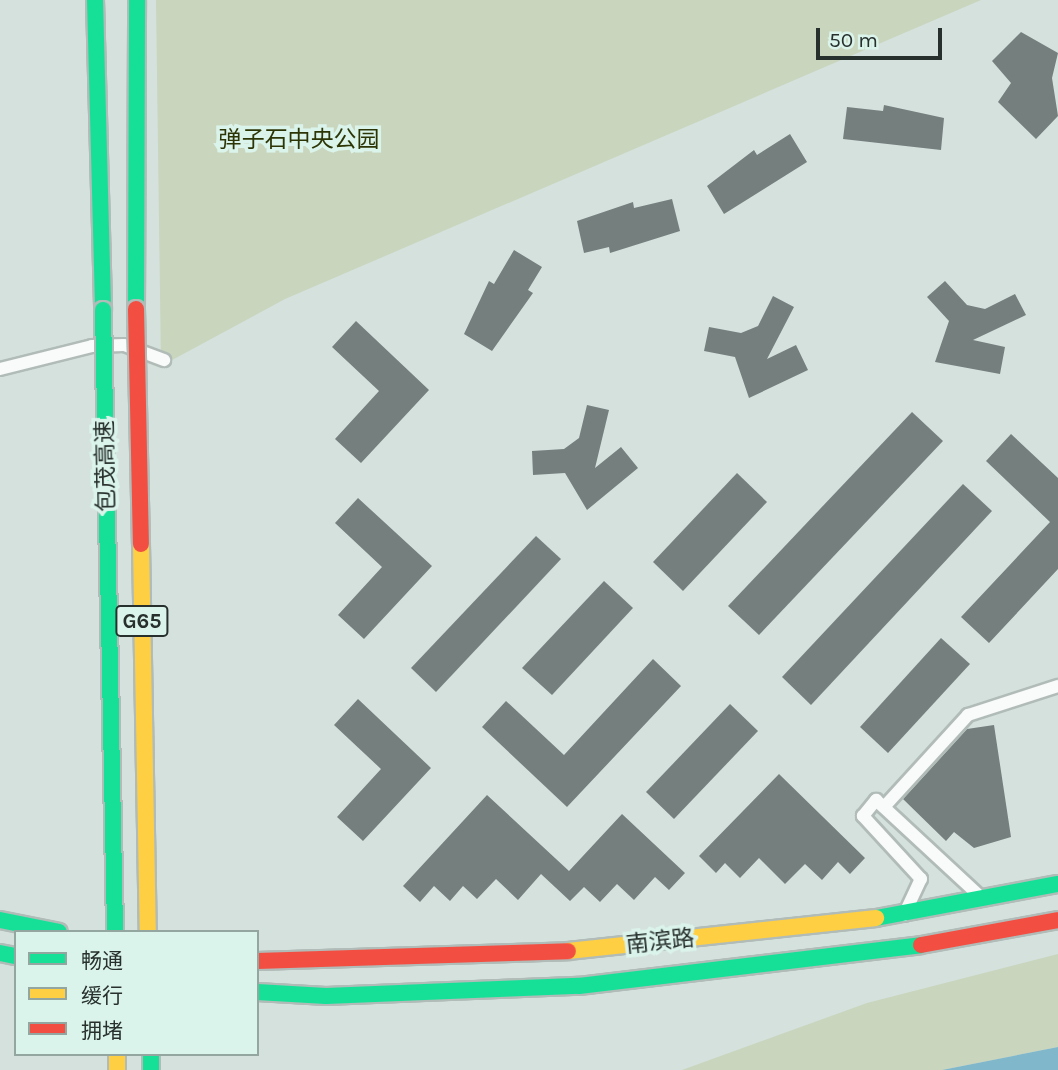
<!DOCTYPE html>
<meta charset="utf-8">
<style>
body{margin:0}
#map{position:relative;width:1058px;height:1070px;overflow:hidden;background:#d4e1dd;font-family:Karla,"Noto Sans SC",sans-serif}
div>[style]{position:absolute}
.green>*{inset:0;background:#c9d5bd}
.water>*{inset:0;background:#81b7ca}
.building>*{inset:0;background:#757f7e}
.roads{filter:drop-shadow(2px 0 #b1bcb8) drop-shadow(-2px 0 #b1bcb8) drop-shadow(0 2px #b1bcb8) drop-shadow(0 -2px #b1bcb8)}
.street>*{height:12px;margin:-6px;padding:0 6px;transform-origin:6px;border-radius:6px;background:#f9fafa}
.fast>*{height:16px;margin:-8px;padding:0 8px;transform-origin:8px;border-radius:8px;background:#16e098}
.slow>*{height:16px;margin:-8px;padding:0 8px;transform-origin:8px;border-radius:8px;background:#ffcf43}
.jam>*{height:16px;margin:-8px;padding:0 8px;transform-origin:8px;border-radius:8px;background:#f24e42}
.bridges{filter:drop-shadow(2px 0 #b1bcb8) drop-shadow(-2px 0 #b1bcb8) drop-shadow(0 2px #b1bcb8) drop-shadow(0 -2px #b1bcb8)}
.fast-bridge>*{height:16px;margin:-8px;padding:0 8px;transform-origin:8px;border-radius:8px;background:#16e098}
.slow-bridge>*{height:16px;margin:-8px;padding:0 8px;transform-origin:8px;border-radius:8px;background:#ffcf43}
.jam-bridge>*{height:16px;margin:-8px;padding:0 8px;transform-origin:8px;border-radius:8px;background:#f24e42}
span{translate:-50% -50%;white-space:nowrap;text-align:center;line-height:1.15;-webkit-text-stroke:7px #dbf4eb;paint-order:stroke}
.shield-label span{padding:2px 5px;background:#dbf4eb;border:2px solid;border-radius:5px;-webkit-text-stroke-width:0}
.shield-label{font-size:21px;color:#27302d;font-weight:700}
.park-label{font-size:23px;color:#2c3505}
.street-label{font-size:23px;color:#27302d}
.legend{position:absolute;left:14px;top:930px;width:245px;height:126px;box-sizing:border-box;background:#dbf4eb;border:2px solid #93a69f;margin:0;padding:9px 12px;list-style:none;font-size:21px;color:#27302d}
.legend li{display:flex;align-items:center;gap:14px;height:35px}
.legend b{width:35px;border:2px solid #93a69f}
.scale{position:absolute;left:816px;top:28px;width:126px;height:32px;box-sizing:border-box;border:4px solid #27302d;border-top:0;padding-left:9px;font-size:21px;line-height:24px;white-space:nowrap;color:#27302d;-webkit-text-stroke:5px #dbf4eb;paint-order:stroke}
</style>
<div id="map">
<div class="green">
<i style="clip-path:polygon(156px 0,981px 0,285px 299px,161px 366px)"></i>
<i style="clip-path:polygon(1058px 954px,1058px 1047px,942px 1070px,682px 1070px,867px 1003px)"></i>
</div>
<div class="water">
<i style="clip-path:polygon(1058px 1047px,1058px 1070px,942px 1070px)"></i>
</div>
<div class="building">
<i style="clip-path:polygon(1021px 32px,1058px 53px,1052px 78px,1058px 116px,1036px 139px,998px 102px,1011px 83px,992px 61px)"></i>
<i style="clip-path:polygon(884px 105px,944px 118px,941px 150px,843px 139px,847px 107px,883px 111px)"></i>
<i style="clip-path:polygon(790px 134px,807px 162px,724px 214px,707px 186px,754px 150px,757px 155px)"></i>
<i style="clip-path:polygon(672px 199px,680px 231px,610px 253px,609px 247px,584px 253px,577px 221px,633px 202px,634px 208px)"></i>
<i style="clip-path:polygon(514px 250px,542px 267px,528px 290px,533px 293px,492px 351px,464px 334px,489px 281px,494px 284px)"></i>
<i style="clip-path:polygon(945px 281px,967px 305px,985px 309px,1015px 294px,1026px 315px,973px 340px,1005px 347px,1000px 374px,935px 362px,949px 321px,927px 297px)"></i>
<i style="clip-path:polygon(773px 296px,794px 307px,767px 359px,796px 345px,808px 370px,749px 398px,735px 357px,704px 351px,709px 327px,741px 333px,758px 326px)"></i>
<i style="clip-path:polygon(356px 321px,429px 390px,361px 463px,335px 439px,379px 391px,332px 347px)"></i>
<i style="clip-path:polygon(587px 405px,609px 410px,595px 468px,621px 447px,638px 468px,587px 510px,565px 473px,533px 475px,532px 451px,564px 449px,579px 438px)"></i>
<i style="clip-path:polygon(912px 412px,943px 441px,759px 635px,728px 606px)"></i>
<i style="clip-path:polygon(1011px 434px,1058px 478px,1058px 569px,989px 643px,961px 617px,1050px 522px,986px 461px)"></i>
<i style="clip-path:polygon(737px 473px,767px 502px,683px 591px,653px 562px)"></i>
<i style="clip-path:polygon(963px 484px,992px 511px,811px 705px,782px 677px)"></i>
<i style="clip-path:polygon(358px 498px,432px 566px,364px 639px,338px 615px,382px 567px,335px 523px)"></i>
<i style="clip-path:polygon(536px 536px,561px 559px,436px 692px,411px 668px)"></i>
<i style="clip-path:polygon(604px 581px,633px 608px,552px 695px,522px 668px)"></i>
<i style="clip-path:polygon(941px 638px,970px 664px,888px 753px,860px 727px)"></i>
<i style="clip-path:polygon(653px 659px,681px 686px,567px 807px,482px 727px,506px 701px,564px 755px)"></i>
<i style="clip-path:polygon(358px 699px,431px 768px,363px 841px,337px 817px,381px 769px,334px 725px)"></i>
<i style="clip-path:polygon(730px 704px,758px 731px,674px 819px,646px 792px)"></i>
<i style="clip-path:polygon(994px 725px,1011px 837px,974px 848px,954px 832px,946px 841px,903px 799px,967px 729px)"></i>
<i style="clip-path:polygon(779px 774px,865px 858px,850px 874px,838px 862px,822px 880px,805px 864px,785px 884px,759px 858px,740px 878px,725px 863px,716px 873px,699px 856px)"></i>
<i style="clip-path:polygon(487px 795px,569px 871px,622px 814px,685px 873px,669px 890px,655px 877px,634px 900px,617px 884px,600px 902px,584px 887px,570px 901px,541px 874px,518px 900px,496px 879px,477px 899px,463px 886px,450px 901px,434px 886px,420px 902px,403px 886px)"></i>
</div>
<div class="roads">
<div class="street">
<i style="left:0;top:369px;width:95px;rotate:-14deg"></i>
<i style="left:92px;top:346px;width:32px;rotate:-2deg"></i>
<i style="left:124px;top:345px;width:43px;rotate:20.6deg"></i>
<i style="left:884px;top:807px;width:125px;rotate:-47.6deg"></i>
<i style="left:968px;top:715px;width:95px;rotate:-17.9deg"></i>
<i style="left:904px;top:915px;width:40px;rotate:-65deg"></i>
<i style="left:921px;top:879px;width:86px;rotate:-132.6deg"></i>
<i style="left:863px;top:816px;width:21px;rotate:-51deg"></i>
<i style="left:876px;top:800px;width:144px;rotate:42.8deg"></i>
</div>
<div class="fast">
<i style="left:95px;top:0;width:310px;rotate:88.5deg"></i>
<i style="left:136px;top:309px;width:309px;rotate:-89.8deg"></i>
<i style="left:876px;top:918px;width:185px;rotate:-10.6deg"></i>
<i style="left:0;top:920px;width:60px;rotate:11.5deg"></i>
<i style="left:0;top:953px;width:16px;rotate:11deg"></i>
<i style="left:257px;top:992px;width:69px;rotate:3.3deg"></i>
<i style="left:326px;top:996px;width:253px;rotate:-2.3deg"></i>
<i style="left:579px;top:986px;width:344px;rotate:-6.8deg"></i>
<i style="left:151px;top:1054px;width:16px;rotate:90deg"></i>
</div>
<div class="slow">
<i style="left:568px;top:951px;width:310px;rotate:-6.1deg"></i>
<i style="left:117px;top:1054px;width:16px;rotate:90deg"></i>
</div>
<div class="jam">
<i style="left:921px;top:945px;width:139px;rotate:-10.3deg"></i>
<i style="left:257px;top:961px;width:311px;rotate:-1.8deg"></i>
</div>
</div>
<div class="bridges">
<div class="fast-bridge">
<i style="left:103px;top:310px;width:622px;rotate:88.89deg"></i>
</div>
<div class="slow-bridge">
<i style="left:141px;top:544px;width:388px;rotate:89deg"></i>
</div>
<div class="jam-bridge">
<i style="left:136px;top:309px;width:235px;rotate:88.8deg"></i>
</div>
</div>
<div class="shield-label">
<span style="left:142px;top:621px">G65</span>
</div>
<div class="park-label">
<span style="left:299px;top:140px">弹子石中央公园</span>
</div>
<div class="street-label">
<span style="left:106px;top:466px;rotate:-91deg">包茂高速</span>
<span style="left:660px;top:942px;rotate:-6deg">南滨路</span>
</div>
<ul class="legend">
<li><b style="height:9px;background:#16e098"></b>畅通</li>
<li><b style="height:9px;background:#ffcf43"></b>缓行</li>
<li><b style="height:9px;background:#f24e42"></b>拥堵</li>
</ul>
<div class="scale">50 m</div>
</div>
